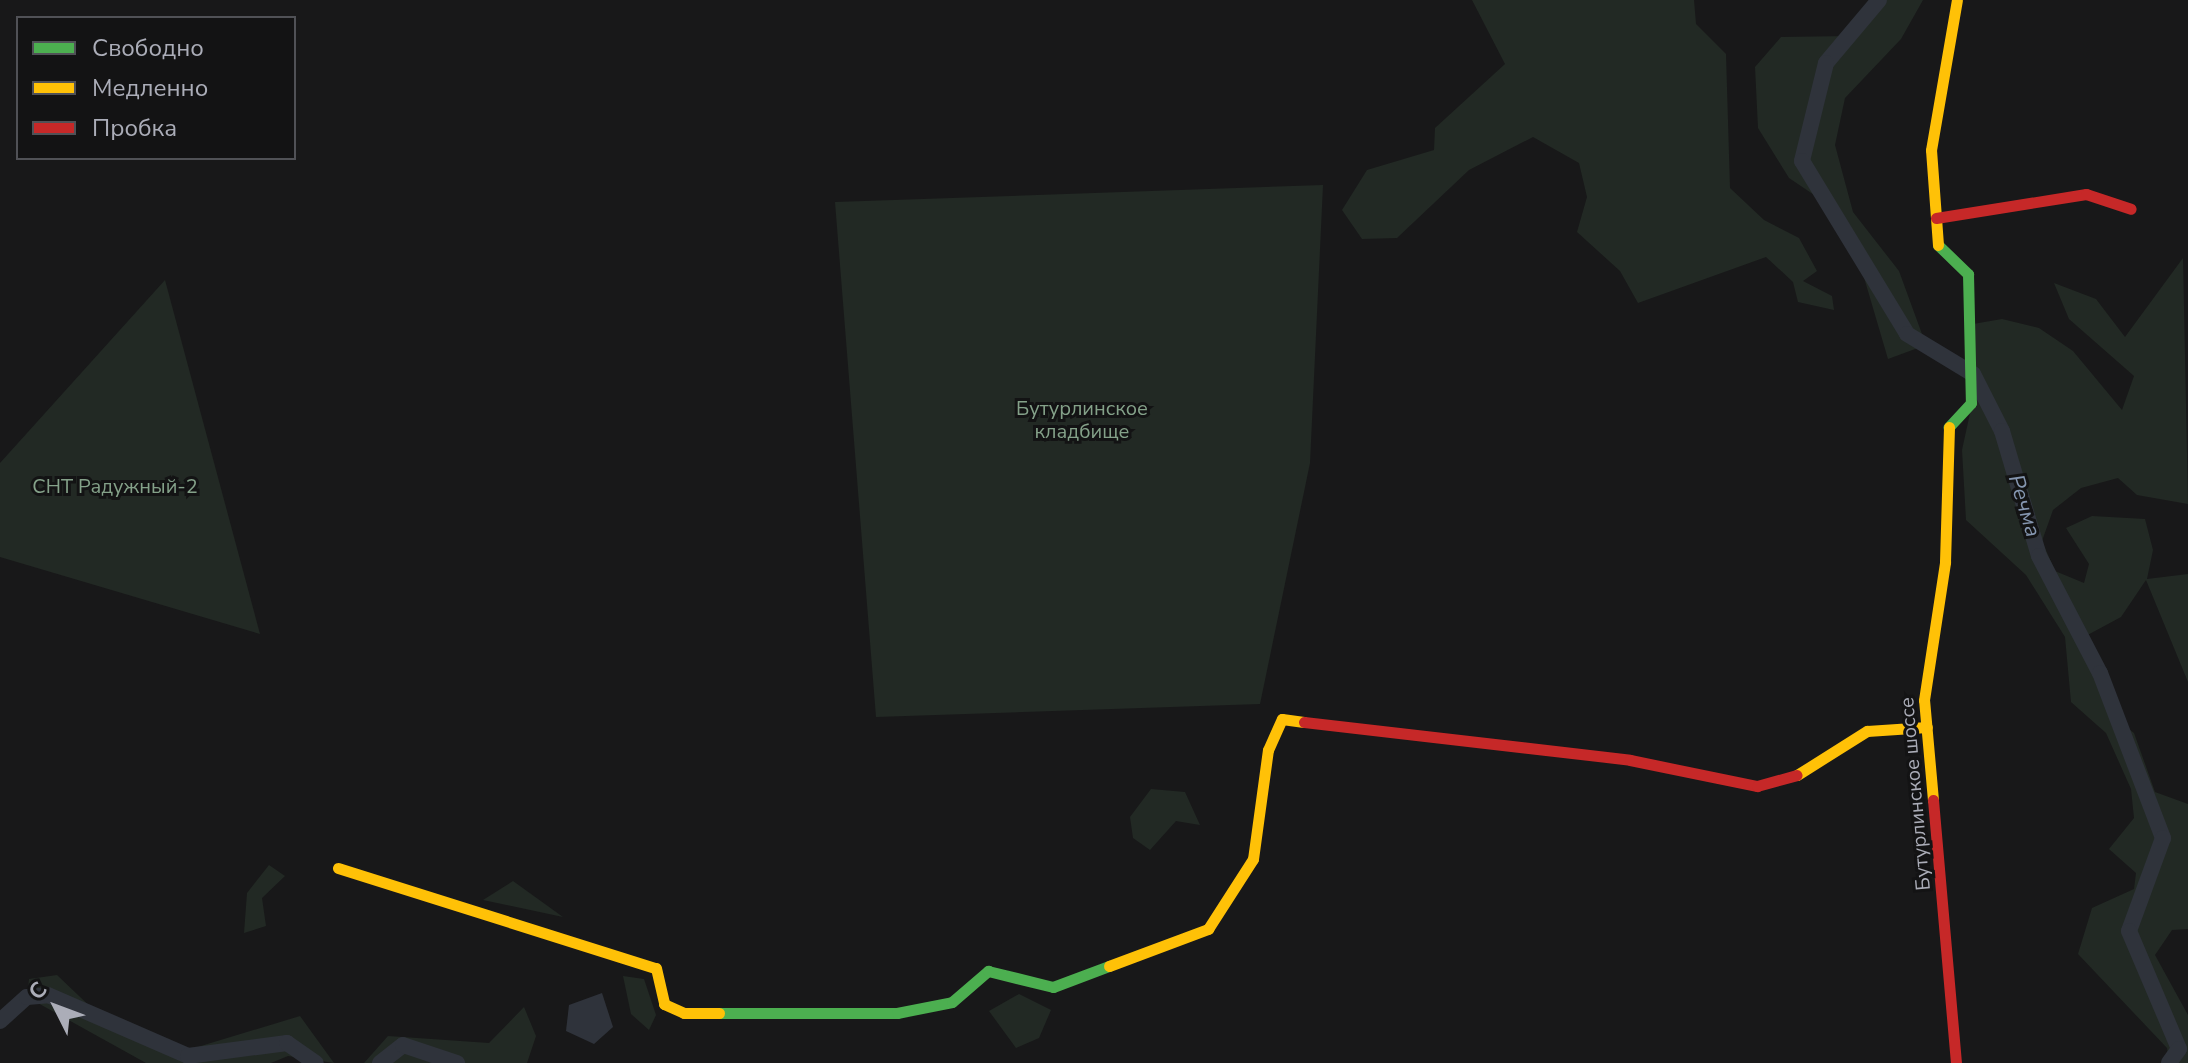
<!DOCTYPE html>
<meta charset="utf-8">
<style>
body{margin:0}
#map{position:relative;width:2188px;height:1063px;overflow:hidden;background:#181819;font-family:"Nunito Sans",sans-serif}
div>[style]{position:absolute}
.green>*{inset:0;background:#222924}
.water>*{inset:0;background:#2f333b}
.river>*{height:16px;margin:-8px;padding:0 8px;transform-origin:8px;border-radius:8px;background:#2f333b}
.fast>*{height:11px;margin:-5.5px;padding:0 5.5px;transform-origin:5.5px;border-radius:5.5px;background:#4caf50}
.slow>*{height:11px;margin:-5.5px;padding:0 5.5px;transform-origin:5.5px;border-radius:5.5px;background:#ffc107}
.jam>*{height:11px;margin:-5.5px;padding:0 5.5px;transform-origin:5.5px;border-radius:5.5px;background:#c62828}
span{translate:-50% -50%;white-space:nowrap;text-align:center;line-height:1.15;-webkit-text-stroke:6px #131314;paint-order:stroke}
.park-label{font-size:20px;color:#84a189}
.street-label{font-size:20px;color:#abadb8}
.water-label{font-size:22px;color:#8596b0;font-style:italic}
.legend{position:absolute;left:16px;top:16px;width:280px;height:144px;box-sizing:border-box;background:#131314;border:2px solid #505156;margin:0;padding:10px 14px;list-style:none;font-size:24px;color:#abadb8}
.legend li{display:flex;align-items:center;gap:16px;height:40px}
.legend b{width:40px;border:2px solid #505156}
.north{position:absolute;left:16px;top:967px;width:80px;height:80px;-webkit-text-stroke:6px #131314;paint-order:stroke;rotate:312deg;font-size:22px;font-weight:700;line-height:32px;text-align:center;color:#abadb8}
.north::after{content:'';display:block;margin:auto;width:28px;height:36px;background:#abadb8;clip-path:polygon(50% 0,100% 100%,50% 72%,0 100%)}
</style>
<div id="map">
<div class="green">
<i style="clip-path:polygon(1472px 0,1694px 0,1696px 24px,1726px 54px,1730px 188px,1764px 220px,1799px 238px,1817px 271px,1803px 281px,1832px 296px,1834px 310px,1798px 302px,1793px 282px,1766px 257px,1638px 303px,1620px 271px,1577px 232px,1587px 197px,1579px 163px,1533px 137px,1469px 170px,1397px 238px,1362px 239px,1342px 210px,1367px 170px,1434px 150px,1435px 128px,1505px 64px)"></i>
<i style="clip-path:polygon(1879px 0,1923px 0,1901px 39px,1845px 98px,1835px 145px,1853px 212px,1899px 271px,1926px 345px,1888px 359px,1853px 240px,1832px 207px,1789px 178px,1758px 128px,1755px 67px,1781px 37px,1849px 36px)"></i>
<i style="clip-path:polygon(1323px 185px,1310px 463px,1260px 704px,876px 717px,835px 202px)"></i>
<i style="clip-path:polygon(2183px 258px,2188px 504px,2137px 495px,2118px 478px,2081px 488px,2053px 510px,2042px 541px,2055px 571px,2084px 583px,2089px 564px,2066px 528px,2092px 516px,2145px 519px,2153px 550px,2147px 579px,2188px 574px,2188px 682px,2146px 580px,2121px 617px,2082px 638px,2116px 719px,2134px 733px,2155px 792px,2188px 804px,2188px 929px,2172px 930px,2155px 955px,2188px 1015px,2188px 1063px,2169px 1063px,2167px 1048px,2078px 954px,2092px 908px,2134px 889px,2136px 873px,2109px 849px,2134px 818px,2131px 789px,2106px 733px,2071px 702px,2065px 637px,2026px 575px,1966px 520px,1962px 450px,1972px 404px,1973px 324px,2002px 319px,2039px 328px,2073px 351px,2122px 410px,2134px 376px,2069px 319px,2054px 283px,2096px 299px,2125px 337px)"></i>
<i style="clip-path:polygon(165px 280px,260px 634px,0 557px,0 463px)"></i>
<i style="clip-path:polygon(1151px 789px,1185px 792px,1200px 825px,1176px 821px,1150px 850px,1133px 838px,1130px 817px)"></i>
<i style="clip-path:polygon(269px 865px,285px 876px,262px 898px,266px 926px,244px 933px,247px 893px)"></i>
<i style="clip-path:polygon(513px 881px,563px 917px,483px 900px)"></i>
<i style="clip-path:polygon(57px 975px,99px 1015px,191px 1049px,300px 1016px,334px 1063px,288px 1056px,271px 1063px,146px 1063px,27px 997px,29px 979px)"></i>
<i style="clip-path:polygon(623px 976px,644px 979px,656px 1015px,649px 1030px,631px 1014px)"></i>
<i style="clip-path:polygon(1019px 994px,1051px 1010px,1039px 1038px,1016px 1048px,989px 1011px)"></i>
<i style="clip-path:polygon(524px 1007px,536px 1036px,527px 1063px,364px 1063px,388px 1036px,489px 1043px)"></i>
</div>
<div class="water">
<i style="clip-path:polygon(602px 993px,613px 1027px,594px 1044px,566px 1031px,569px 1005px)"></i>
</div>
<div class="river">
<i style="left:1879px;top:0;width:82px;rotate:130.1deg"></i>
<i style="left:1826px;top:63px;width:101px;rotate:103.8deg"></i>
<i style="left:1802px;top:161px;width:202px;rotate:58.7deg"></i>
<i style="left:1907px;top:334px;width:77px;rotate:31.2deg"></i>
<i style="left:1973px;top:374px;width:64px;rotate:63deg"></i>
<i style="left:2002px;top:431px;width:130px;rotate:73.5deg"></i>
<i style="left:2039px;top:556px;width:132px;rotate:62.5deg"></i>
<i style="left:2100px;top:673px;width:177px;rotate:69.1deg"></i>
<i style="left:2163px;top:838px;width:99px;rotate:110.1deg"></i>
<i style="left:2129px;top:931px;width:128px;rotate:67deg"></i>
<i style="left:2179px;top:1049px;width:17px;rotate:126deg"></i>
<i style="left:0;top:1021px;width:36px;rotate:-42deg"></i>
<i style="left:27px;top:997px;width:21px;rotate:-5deg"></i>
<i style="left:48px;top:995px;width:153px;rotate:23.5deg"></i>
<i style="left:188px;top:1056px;width:100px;rotate:-7.5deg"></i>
<i style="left:287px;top:1043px;width:35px;rotate:35deg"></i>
<i style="left:380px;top:1063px;width:29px;rotate:-38deg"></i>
<i style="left:403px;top:1045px;width:57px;rotate:18.4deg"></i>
</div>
<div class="fast">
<i style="left:1938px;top:245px;width:42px;rotate:44deg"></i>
<i style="left:1968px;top:274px;width:129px;rotate:88.7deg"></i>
<i style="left:1971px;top:403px;width:33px;rotate:133deg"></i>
<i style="left:719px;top:1013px;width:178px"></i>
<i style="left:897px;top:1013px;width:56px;rotate:-11.3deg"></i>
<i style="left:952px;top:1002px;width:48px;rotate:-40.7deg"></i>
<i style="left:988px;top:971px;width:67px;rotate:13.8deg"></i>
<i style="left:1053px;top:987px;width:60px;rotate:-20.6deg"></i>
</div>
<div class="slow">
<i style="left:1938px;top:245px;width:95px;rotate:-94.2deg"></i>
<i style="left:1931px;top:150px;width:152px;rotate:-80.2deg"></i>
<i style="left:1797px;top:775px;width:83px;rotate:-32.2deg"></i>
<i style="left:1867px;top:731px;width:60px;rotate:-3.8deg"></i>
<i style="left:1933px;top:800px;width:100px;rotate:-95.1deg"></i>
<i style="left:1924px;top:700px;width:140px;rotate:-81.3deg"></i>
<i style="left:1945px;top:562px;width:135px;rotate:-88.3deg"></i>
<i style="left:338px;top:868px;width:333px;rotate:17.5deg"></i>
<i style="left:656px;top:968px;width:37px;rotate:77deg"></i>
<i style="left:664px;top:1004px;width:22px;rotate:24deg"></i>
<i style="left:684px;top:1013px;width:35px"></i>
<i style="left:1109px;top:966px;width:106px;rotate:-20.5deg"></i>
<i style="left:1208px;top:929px;width:83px;rotate:-57.3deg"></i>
<i style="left:1253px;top:859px;width:110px;rotate:-82.2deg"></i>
<i style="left:1268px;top:750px;width:34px;rotate:-66deg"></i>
<i style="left:1282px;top:719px;width:22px;rotate:8deg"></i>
</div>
<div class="jam">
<i style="left:1936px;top:218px;width:152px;rotate:-9.1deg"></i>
<i style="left:2086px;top:194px;width:47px;rotate:18.4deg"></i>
<i style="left:1304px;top:722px;width:328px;rotate:6.6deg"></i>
<i style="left:1630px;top:760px;width:130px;rotate:11.6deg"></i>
<i style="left:1757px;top:786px;width:41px;rotate:-15.4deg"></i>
<i style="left:1933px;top:800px;width:264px;rotate:85deg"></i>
</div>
<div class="park-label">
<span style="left:1082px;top:420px">Бутурлинское<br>кладбище</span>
<span style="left:115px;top:486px">СНТ Радужный-2</span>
</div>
<div class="street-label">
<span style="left:1915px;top:794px;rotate:-95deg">Бутурлинское шоссе</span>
</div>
<div class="water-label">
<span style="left:2024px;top:506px;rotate:73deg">Речма</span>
</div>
<ul class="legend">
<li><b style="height:10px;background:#4caf50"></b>Свободно</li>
<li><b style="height:10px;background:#ffc107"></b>Медленно</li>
<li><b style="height:10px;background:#c62828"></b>Пробка</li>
</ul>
<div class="north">С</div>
</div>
